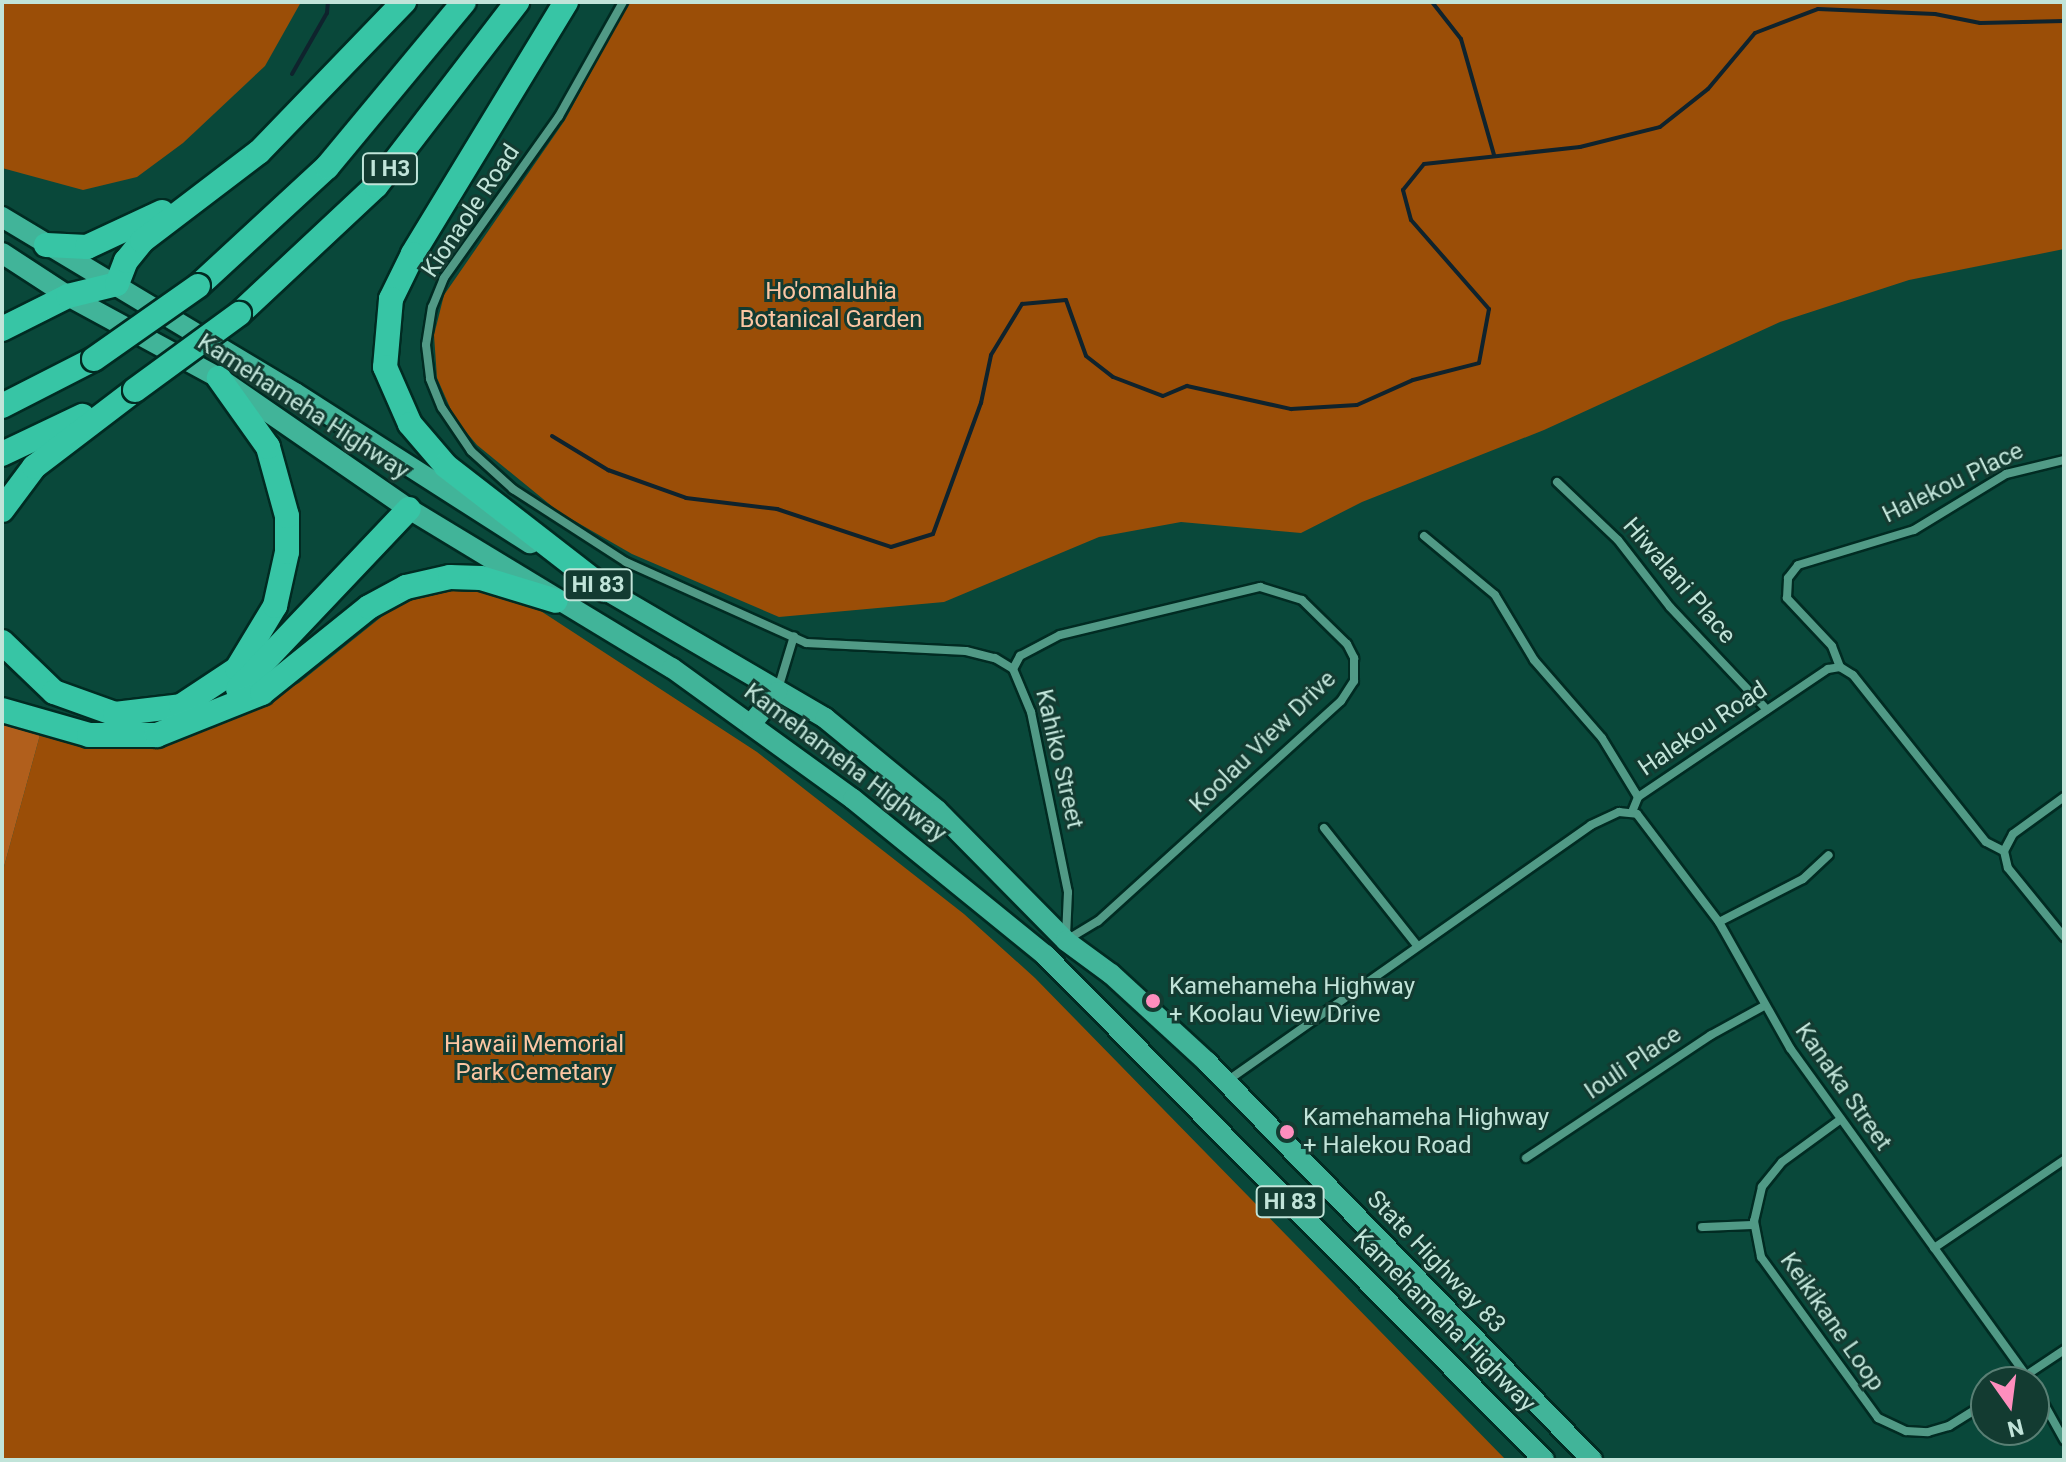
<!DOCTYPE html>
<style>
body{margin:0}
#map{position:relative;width:2066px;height:1462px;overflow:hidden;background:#09483a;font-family:Roboto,sans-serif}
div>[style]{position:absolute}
.green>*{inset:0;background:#9b4e07}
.forest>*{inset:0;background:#b15f1c}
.stream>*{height:4px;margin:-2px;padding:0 2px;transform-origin:2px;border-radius:2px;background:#0f232d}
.roads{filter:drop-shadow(2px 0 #012b22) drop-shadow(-2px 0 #012b22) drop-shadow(0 2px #012b22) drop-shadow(0 -2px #012b22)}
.street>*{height:8px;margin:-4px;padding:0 4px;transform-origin:4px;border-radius:4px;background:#519a86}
.primary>*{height:20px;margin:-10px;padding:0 10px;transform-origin:10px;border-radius:10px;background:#41b499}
.highway>*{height:24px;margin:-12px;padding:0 12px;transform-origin:12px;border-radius:12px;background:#37c5a5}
.bridges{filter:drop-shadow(2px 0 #012b22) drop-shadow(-2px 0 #012b22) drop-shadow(0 2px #012b22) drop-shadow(0 -2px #012b22)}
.highway-bridge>*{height:24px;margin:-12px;padding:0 12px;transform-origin:12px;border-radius:12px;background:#37c5a5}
.dots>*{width:22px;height:22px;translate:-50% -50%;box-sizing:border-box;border:4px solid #133b31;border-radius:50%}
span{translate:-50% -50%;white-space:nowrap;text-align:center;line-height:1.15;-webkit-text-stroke:6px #133b31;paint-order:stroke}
.shield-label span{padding:2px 6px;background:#133b31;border:2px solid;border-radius:6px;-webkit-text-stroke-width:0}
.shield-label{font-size:22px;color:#c1e4d9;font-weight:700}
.street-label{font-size:24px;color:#c1e4d9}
.park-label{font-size:24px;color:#fcc6a3}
.poi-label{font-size:24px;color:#c1e4d9}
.left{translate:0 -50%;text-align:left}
.frame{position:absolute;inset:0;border:4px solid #c1e4d9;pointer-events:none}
.north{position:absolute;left:1970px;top:1366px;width:80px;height:80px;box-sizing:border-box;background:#133b31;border:2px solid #597f74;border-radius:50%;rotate:166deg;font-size:22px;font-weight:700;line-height:32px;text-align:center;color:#c1e4d9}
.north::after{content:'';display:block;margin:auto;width:28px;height:36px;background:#fe8ebe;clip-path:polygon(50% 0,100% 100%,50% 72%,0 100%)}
</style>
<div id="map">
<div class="green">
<i style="clip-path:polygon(2px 2px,301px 2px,265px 66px,183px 143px,137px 177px,83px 190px,2px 168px)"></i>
<i style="clip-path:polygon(629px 2px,2064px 2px,2064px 249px,1909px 280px,1780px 322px,1544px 430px,1362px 502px,1301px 533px,1181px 522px,1099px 537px,944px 602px,779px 617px,632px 554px,559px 512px,477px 445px,455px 419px,437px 378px,434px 335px,444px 295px,565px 120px)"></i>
<i style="clip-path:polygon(474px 586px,530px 604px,757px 752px,964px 914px,1035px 978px,1506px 1460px,2px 1460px,2px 874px,40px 735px,106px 746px,175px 738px,219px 725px,299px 683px,400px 602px,429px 590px)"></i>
</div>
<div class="forest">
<i style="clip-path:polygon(2px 723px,40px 735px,2px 874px)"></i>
</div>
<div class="stream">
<i style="left:1432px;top:2px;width:47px;rotate:51.9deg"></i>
<i style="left:1461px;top:39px;width:121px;rotate:74.1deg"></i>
<i style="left:292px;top:74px;width:70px;rotate:-60.2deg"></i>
<i style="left:327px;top:13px;width:11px;rotate:-85deg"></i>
<i style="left:552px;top:436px;width:66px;rotate:31.3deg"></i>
<i style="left:608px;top:470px;width:83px;rotate:19.7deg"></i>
<i style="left:686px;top:498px;width:92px;rotate:6.9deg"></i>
<i style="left:777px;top:509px;width:120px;rotate:18.4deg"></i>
<i style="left:891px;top:547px;width:44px;rotate:-17.2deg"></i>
<i style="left:933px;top:534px;width:140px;rotate:-69.9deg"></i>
<i style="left:981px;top:403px;width:49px;rotate:-78.2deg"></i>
<i style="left:991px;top:355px;width:60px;rotate:-58.7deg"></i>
<i style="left:1022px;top:304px;width:44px;rotate:-5.2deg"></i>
<i style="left:1066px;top:300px;width:59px;rotate:70.3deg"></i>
<i style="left:1086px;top:356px;width:34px;rotate:38deg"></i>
<i style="left:1113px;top:377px;width:53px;rotate:20.8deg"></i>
<i style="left:1163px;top:396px;width:26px;rotate:-23deg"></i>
<i style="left:1187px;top:386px;width:107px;rotate:12.5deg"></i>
<i style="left:1291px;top:409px;width:66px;rotate:-3.5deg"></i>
<i style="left:1357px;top:405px;width:61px;rotate:-24.1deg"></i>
<i style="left:1413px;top:380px;width:68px;rotate:-14.4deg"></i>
<i style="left:1479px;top:363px;width:55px;rotate:-79.5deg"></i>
<i style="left:1489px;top:309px;width:118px;rotate:-131.2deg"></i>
<i style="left:1411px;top:220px;width:31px;rotate:-105deg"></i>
<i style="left:1403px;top:190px;width:33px;rotate:-51deg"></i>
<i style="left:1424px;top:164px;width:157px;rotate:-6.2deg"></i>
<i style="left:1580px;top:147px;width:82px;rotate:-14deg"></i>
<i style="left:1660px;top:127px;width:61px;rotate:-38.4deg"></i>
<i style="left:1708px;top:89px;width:73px;rotate:-50deg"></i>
<i style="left:1755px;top:33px;width:67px;rotate:-20.9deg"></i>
<i style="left:1818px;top:9px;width:117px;rotate:2.4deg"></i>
<i style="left:1935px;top:14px;width:46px;rotate:11.3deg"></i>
<i style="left:1980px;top:23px;width:84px;rotate:-1.4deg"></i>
</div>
<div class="roads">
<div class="street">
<i style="left:623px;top:2px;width:131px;rotate:119.3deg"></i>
<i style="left:559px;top:116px;width:199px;rotate:125.4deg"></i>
<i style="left:444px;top:278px;width:31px;rotate:112deg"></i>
<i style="left:432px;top:307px;width:38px;rotate:99deg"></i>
<i style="left:426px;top:345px;width:34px;rotate:83deg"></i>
<i style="left:430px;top:379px;width:31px;rotate:68deg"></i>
<i style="left:442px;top:408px;width:52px;rotate:56deg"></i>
<i style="left:471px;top:451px;width:57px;rotate:42.1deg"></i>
<i style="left:513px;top:489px;width:135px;rotate:32.9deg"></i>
<i style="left:626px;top:562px;width:197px;rotate:24.2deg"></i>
<i style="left:806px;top:643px;width:160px;rotate:2.9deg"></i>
<i style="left:966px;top:651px;width:30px;rotate:14deg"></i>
<i style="left:995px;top:658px;width:21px;rotate:31deg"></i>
<i style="left:1013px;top:669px;width:47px;rotate:67.3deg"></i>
<i style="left:1031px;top:712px;width:184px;rotate:78.4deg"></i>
<i style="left:1068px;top:892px;width:44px;rotate:92.6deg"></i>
<i style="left:1557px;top:482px;width:84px;rotate:43.6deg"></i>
<i style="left:1618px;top:540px;width:85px;rotate:52.2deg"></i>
<i style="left:1670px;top:607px;width:141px;rotate:46.7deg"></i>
<i style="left:1424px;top:536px;width:92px;rotate:39.7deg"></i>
<i style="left:1495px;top:595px;width:76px;rotate:59deg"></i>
<i style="left:1534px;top:660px;width:103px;rotate:48.9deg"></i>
<i style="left:1602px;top:738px;width:69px;rotate:58.6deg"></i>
<i style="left:1840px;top:667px;width:22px;rotate:-111deg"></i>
<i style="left:1832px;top:646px;width:66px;rotate:-133.2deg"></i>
<i style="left:1787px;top:598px;width:20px;rotate:-87deg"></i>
<i style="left:1788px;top:578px;width:16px;rotate:-52deg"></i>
<i style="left:1798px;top:565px;width:121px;rotate:-16.8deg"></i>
<i style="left:1914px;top:530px;width:108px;rotate:-31.3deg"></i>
<i style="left:2006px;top:474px;width:60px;rotate:-13.6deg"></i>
<i style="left:1013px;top:669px;width:15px;rotate:-62deg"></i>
<i style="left:1020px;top:656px;width:45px;rotate:-27.7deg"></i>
<i style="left:1060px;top:635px;width:206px;rotate:-13.5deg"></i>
<i style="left:1260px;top:587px;width:44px;rotate:17.2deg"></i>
<i style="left:1302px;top:600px;width:63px;rotate:44.4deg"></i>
<i style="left:1347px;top:644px;width:16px;rotate:63deg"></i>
<i style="left:1354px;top:658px;width:23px;rotate:90deg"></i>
<i style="left:1354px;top:681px;width:24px;rotate:123deg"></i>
<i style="left:1341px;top:701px;width:328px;rotate:137.8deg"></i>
<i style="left:1098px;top:921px;width:37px;rotate:149deg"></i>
<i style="left:778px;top:689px;width:55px;rotate:-73.2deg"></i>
<i style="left:1632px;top:812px;width:16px;rotate:-68deg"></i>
<i style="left:1638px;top:797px;width:229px;rotate:-34deg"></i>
<i style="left:1828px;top:669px;width:12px;rotate:-9deg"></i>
<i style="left:1840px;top:667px;width:15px;rotate:32deg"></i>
<i style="left:1853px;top:675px;width:213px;rotate:51.5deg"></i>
<i style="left:1986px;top:842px;width:20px;rotate:27deg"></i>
<i style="left:2004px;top:851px;width:17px;rotate:77deg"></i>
<i style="left:2008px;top:868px;width:89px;rotate:50.9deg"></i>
<i style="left:1324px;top:828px;width:148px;rotate:51.6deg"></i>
<i style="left:2004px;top:851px;width:19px;rotate:-62deg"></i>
<i style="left:2013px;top:834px;width:63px;rotate:-36deg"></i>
<i style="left:1719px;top:922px;width:94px;rotate:-27.1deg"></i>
<i style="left:1803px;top:879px;width:35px;rotate:-43deg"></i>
<i style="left:1227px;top:1081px;width:445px;rotate:-35.1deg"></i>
<i style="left:1591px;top:825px;width:31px;rotate:-25deg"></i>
<i style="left:1619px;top:812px;width:18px;rotate:6deg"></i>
<i style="left:1637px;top:814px;width:136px;rotate:52.8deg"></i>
<i style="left:1719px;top:922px;width:145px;rotate:60.6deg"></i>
<i style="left:1790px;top:1048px;width:412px;rotate:54.2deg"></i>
<i style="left:1841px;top:1119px;width:73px;rotate:143.9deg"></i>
<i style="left:1782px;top:1162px;width:32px;rotate:129deg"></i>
<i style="left:1762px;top:1187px;width:35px;rotate:103deg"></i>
<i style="left:1754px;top:1221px;width:37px;rotate:79deg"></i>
<i style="left:1761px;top:1257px;width:199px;rotate:54deg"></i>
<i style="left:1878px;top:1418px;width:31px;rotate:25deg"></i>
<i style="left:1906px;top:1431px;width:22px;rotate:3deg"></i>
<i style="left:1928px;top:1432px;width:22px;rotate:-16deg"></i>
<i style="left:1949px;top:1426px;width:44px;rotate:-31.9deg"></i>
<i style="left:1526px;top:1158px;width:222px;rotate:-33.6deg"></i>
<i style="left:1711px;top:1035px;width:60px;rotate:-28.7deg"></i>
<i style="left:1702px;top:1227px;width:52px;rotate:-2.2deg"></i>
<i style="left:1934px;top:1248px;width:157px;rotate:-34.1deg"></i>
<i style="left:2016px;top:1382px;width:58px;rotate:-33.7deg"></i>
<i style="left:2034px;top:1386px;width:62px;rotate:60.9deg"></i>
</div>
<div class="primary">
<i style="left:2px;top:217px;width:342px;rotate:31deg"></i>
<i style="left:295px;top:393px;width:279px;rotate:32.6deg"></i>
<i style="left:2px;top:253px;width:79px;rotate:33.1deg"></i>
<i style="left:68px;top:296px;width:172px;rotate:28.5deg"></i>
<i style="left:219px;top:378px;width:231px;rotate:34.6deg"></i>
<i style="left:409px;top:509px;width:307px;rotate:31.2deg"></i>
<i style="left:672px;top:668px;width:223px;rotate:35.9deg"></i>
<i style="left:853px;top:799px;width:247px;rotate:39.1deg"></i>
<i style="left:1045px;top:955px;width:710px;rotate:45.34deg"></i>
<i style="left:594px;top:583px;width:268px;rotate:30.3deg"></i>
<i style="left:825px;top:718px;width:145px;rotate:39.4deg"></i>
<i style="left:937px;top:810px;width:184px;rotate:45.4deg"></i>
<i style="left:1066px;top:941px;width:56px;rotate:36.3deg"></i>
<i style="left:1111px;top:974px;width:130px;rotate:42.5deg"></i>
<i style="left:1207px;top:1062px;width:554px;rotate:45.95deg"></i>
<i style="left:752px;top:723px;width:40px;rotate:-51deg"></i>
</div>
<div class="highway">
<i style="left:566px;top:2px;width:295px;rotate:121.3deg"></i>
<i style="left:413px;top:254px;width:50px;rotate:116.1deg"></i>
<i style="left:391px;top:299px;width:68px;rotate:95deg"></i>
<i style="left:385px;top:367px;width:62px;rotate:66.3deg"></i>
<i style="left:410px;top:424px;width:55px;rotate:49.4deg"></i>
<i style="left:446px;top:466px;width:202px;rotate:37.8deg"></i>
<i style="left:46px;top:245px;width:41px;rotate:2.8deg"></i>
<i style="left:87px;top:247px;width:83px;rotate:-25deg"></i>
<i style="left:198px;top:286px;width:176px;rotate:-42.7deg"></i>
<i style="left:327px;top:167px;width:214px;rotate:-50.3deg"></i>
<i style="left:239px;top:314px;width:187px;rotate:-43.1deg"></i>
<i style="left:376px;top:186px;width:232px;rotate:-52.5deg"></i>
<i style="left:2px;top:329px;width:74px;rotate:-26.6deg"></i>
<i style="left:68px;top:296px;width:50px;rotate:-13.8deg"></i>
<i style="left:117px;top:284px;width:25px;rotate:-69deg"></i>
<i style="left:126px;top:261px;width:26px;rotate:-51deg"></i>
<i style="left:142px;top:241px;width:147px;rotate:-37.3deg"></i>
<i style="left:259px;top:152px;width:209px;rotate:-46deg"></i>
<i style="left:2px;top:406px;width:103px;rotate:-27.1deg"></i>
<i style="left:2px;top:454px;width:89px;rotate:-25.4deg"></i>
<i style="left:2px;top:510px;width:54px;rotate:-53.3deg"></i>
<i style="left:34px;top:467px;width:127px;rotate:-37.3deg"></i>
<i style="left:2px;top:642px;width:72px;rotate:43.9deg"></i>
<i style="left:54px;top:692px;width:65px;rotate:19.8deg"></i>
<i style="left:115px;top:714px;width:66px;rotate:-6.9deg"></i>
<i style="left:181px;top:706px;width:67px;rotate:-33.5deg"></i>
<i style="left:237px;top:669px;width:74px;rotate:-58.9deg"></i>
<i style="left:275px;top:606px;width:55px;rotate:-77.5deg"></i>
<i style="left:287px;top:552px;width:36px;rotate:-90deg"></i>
<i style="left:287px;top:516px;width:72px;rotate:-105.4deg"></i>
<i style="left:268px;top:447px;width:85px;rotate:-125.4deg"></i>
<i style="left:238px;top:689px;width:248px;rotate:-46.5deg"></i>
<i style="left:2px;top:710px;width:91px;rotate:16deg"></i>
<i style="left:89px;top:735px;width:68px"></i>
<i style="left:157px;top:735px;width:113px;rotate:-21.8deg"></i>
<i style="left:262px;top:693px;width:137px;rotate:-38.8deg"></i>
<i style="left:369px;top:607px;width:42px;rotate:-28.4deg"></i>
<i style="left:406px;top:587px;width:45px;rotate:-12.8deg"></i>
<i style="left:450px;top:577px;width:31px;rotate:2deg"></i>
<i style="left:481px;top:578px;width:78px;rotate:17deg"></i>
</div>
</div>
<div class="bridges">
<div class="highway-bridge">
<i style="left:94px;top:359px;width:127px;rotate:-35.1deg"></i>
<i style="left:135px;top:390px;width:129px;rotate:-36.2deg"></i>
</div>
</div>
<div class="dots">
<i style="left:1153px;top:1001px;background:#fe8ebe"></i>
<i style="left:1287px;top:1132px;background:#fe8ebe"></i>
</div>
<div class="shield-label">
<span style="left:390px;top:169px">I H3</span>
<span style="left:598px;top:585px">HI 83</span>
<span style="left:1290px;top:1202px">HI 83</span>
</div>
<div class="street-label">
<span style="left:471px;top:211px;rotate:-56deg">Kionaole Road</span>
<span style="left:303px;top:407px;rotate:33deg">Kamehameha Highway</span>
<span style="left:1953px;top:483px;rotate:-26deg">Halekou Place</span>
<span style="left:1679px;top:581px;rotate:49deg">Hiwalani Place</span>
<span style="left:1703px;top:729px;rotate:-34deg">Halekou Road</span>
<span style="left:1263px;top:742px;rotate:-44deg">Koolau View Drive</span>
<span style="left:1059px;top:759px;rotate:77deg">Kahiko Street</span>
<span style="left:845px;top:763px;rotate:37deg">Kamehameha Highway</span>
<span style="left:1633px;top:1063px;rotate:-34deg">Iouli Place</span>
<span style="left:1843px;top:1087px;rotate:55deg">Kanaka Street</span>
<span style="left:1436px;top:1262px;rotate:46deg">State Highway 83</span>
<span style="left:1444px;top:1321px;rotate:45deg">Kamehameha Highway</span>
<span style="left:1832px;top:1322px;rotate:55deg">Keikikane Loop</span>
</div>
<div class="park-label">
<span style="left:831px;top:306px">Ho'omaluhia<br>Botanical Garden</span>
<span style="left:534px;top:1059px">Hawaii Memorial<br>Park Cemetary</span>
</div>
<div class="poi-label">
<span class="left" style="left:1169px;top:1001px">Kamehameha Highway<br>+ Koolau View Drive</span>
<span class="left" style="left:1303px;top:1132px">Kamehameha Highway<br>+ Halekou Road</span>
</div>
<div class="frame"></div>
<div class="north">N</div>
</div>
